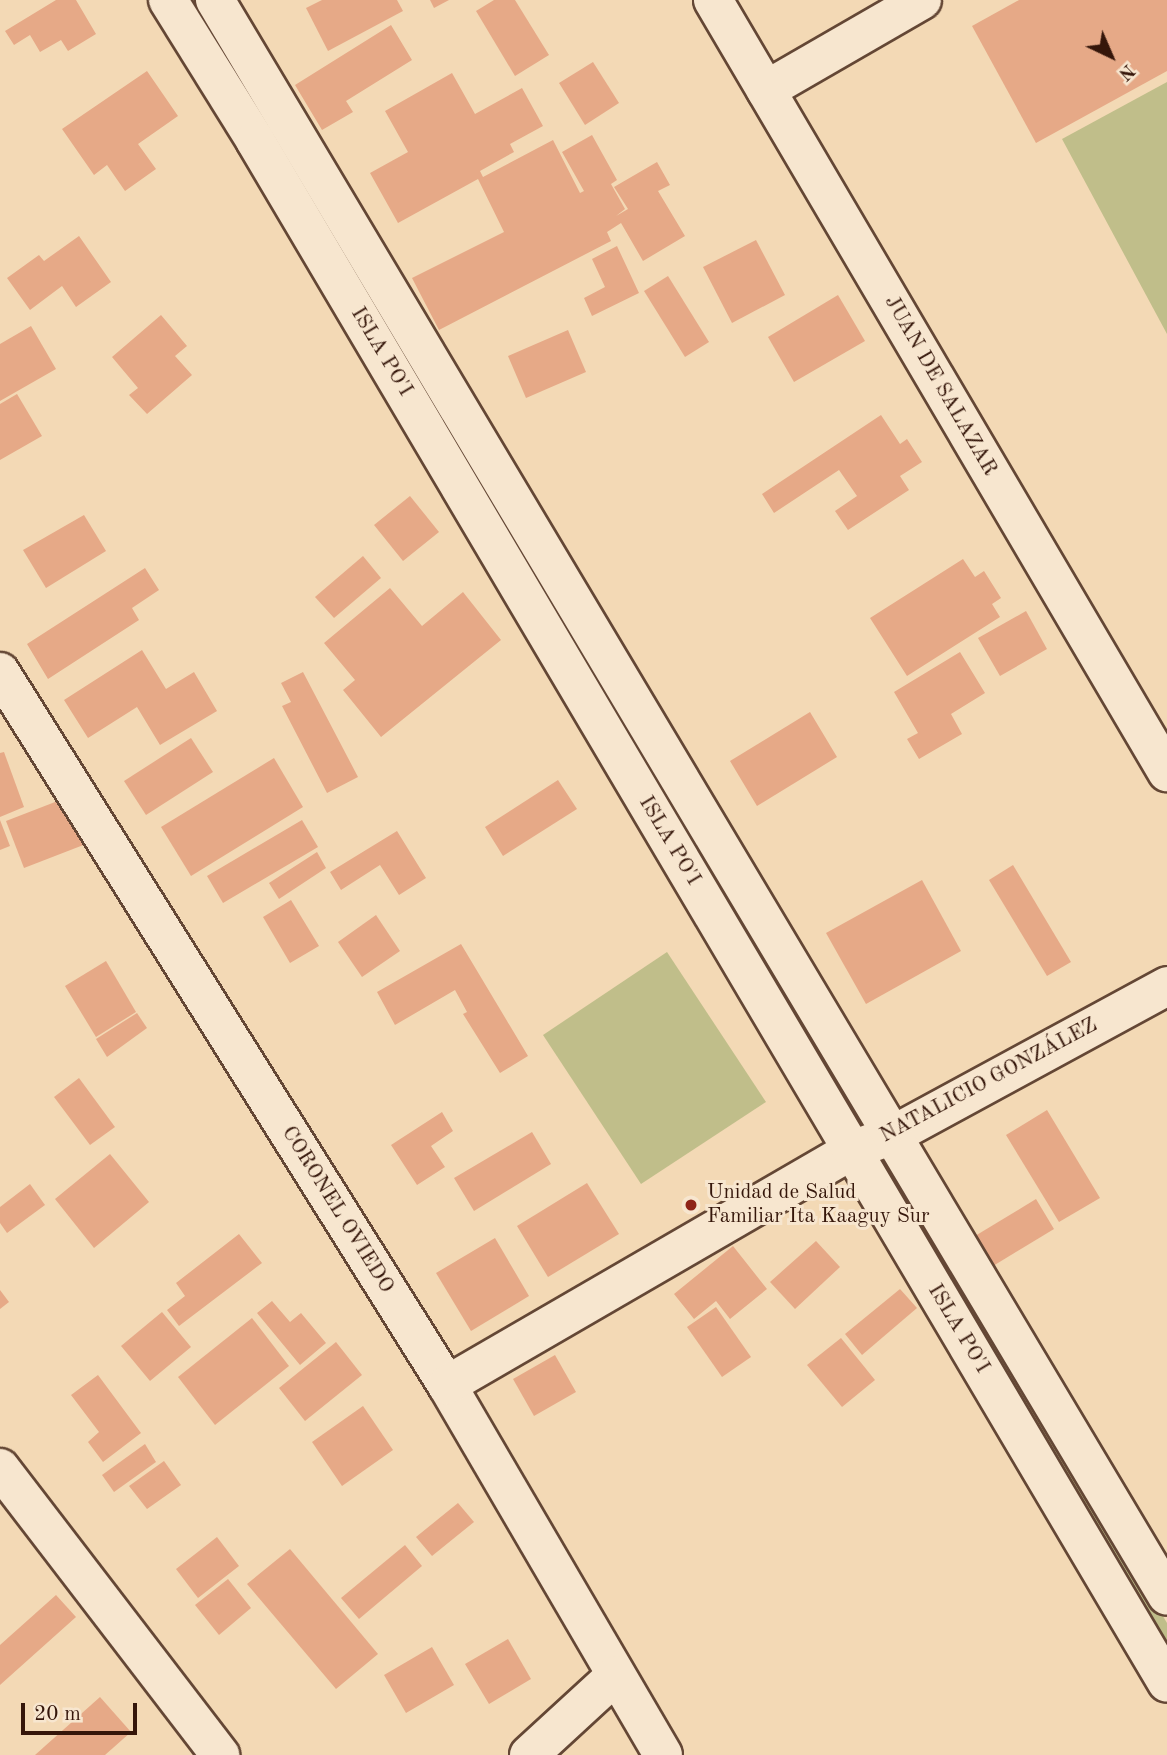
<!DOCTYPE html>
<meta charset="utf-8">
<style>
body{margin:0}
#map{position:relative;width:1167px;height:1755px;overflow:hidden;background:#f3d9b5;font-family:"Old Standard TT",serif}
div>[style]{position:absolute}
.green>*{inset:0;background:#c0be8a}
.building>*{inset:0;background:#e6a987}
.roads{filter:drop-shadow(2px 0 #644735) drop-shadow(-2px 0 #644735) drop-shadow(0 2px #644735) drop-shadow(0 -2px #644735)}
.street>*{height:38px;margin:-19px;padding:0 19px;transform-origin:19px;border-radius:19px;background:#f7e6cf}
.secondary>*{height:38px;margin:-19px;padding:0 19px;transform-origin:19px;border-radius:19px;background:#f7e6cf}
.dots>*{width:19px;height:19px;translate:-50% -50%;box-sizing:border-box;border:4px solid #f7e6cf;border-radius:50%}
span{translate:-50% -50%;white-space:nowrap;text-align:center;line-height:1.15;-webkit-text-stroke:6px #f7e6cf;paint-order:stroke}
.street-label{font-size:21px;color:#35160a}
.poi-label{font-size:21px;color:#35160a}
.left{translate:0 -50%;text-align:left}
.north{position:absolute;left:1076px;top:21px;width:70px;height:70px;-webkit-text-stroke:5px #f7e6cf;paint-order:stroke;rotate:136deg;font-size:19px;font-weight:700;line-height:28px;text-align:center;color:#35160a}
.north::after{content:'';display:block;margin:auto;width:24px;height:32px;background:#35160a;clip-path:polygon(50% 0,100% 100%,50% 72%,0 100%)}
.scale{position:absolute;left:21px;top:1703px;width:116px;height:32px;box-sizing:border-box;border:4px solid #35160a;border-top:0;padding-left:9px;font-size:21px;line-height:24px;white-space:nowrap;color:#35160a;-webkit-text-stroke:5px #f7e6cf;paint-order:stroke}
</style>
<div id="map">
<div class="green">
<i style="clip-path:polygon(1167px 82px,1167px 334px,1062px 139px)"></i>
<i style="clip-path:polygon(667px 952px,766px 1102px,641px 1184px,543px 1035px)"></i>
<i style="clip-path:polygon(890px 1169px,898px 1169px,1167px 1623px,1167px 1646px,888px 1175px)"></i>
</div>
<div class="building">
<i style="clip-path:polygon(56px 0,76px 0,96px 34px,68px 51px,61px 40px,40px 52px,30px 35px,14px 45px,5px 31px)"></i>
<i style="clip-path:polygon(322px 0,397px 0,403px 11px,328px 51px,306px 8px)"></i>
<i style="clip-path:polygon(430px 0,449px 0,434px 8px)"></i>
<i style="clip-path:polygon(494px 0,515px 0,549px 55px,515px 76px,476px 11px)"></i>
<i style="clip-path:polygon(1019px 0,1167px 0,1167px 71px,1036px 143px,972px 26px)"></i>
<i style="clip-path:polygon(391px 25px,412px 60px,346px 101px,353px 112px,322px 130px,295px 85px)"></i>
<i style="clip-path:polygon(593px 62px,619px 103px,585px 125px,559px 83px)"></i>
<i style="clip-path:polygon(147px 71px,178px 116px,138px 144px,156px 169px,125px 191px,107px 165px,94px 175px,62px 129px)"></i>
<i style="clip-path:polygon(452px 73px,475px 114px,522px 88px,543px 126px,510px 144px,514px 152px,480px 171px,483px 177px,553px 140px,580px 193px,584px 191px,562px 152px,592px 135px,617px 180px,611px 184px,625px 209px,616px 216px,628px 209px,614px 187px,657px 162px,670px 185px,658px 191px,685px 236px,643px 261px,621px 223px,607px 232px,611px 241px,439px 330px,412px 278px,504px 232px,478px 179px,398px 223px,370px 173px,408px 152px,385px 111px)"></i>
<i style="clip-path:polygon(79px 236px,111px 282px,76px 307px,62px 286px,30px 310px,7px 278px,39px 255px,44px 261px)"></i>
<i style="clip-path:polygon(756px 240px,785px 295px,732px 323px,703px 267px)"></i>
<i style="clip-path:polygon(617px 246px,639px 293px,592px 316px,584px 298px,605px 287px,592px 259px)"></i>
<i style="clip-path:polygon(668px 276px,709px 342px,685px 357px,644px 291px)"></i>
<i style="clip-path:polygon(838px 295px,865px 341px,794px 382px,768px 337px)"></i>
<i style="clip-path:polygon(161px 315px,187px 346px,175px 356px,192px 375px,147px 414px,129px 395px,138px 388px,112px 357px)"></i>
<i style="clip-path:polygon(31px 326px,56px 369px,0 401px,0 344px)"></i>
<i style="clip-path:polygon(568px 330px,586px 372px,526px 398px,508px 356px)"></i>
<i style="clip-path:polygon(17px 394px,42px 436px,0 460px,0 404px)"></i>
<i style="clip-path:polygon(881px 415px,900px 444px,907px 439px,922px 462px,900px 476px,909px 490px,848px 530px,835px 511px,857px 496px,839px 470px,774px 513px,762px 494px)"></i>
<i style="clip-path:polygon(410px 496px,439px 532px,403px 561px,374px 525px)"></i>
<i style="clip-path:polygon(84px 515px,106px 551px,46px 588px,23px 550px)"></i>
<i style="clip-path:polygon(363px 556px,381px 578px,334px 618px,315px 597px)"></i>
<i style="clip-path:polygon(963px 559px,975px 577px,984px 571px,1001px 598px,992px 604px,1000px 617px,907px 676px,870px 618px)"></i>
<i style="clip-path:polygon(145px 568px,159px 590px,132px 608px,139px 620px,48px 679px,27px 644px)"></i>
<i style="clip-path:polygon(390px 588px,422px 626px,463px 592px,501px 640px,381px 737px,343px 690px,355px 680px,324px 643px)"></i>
<i style="clip-path:polygon(1026px 611px,1047px 649px,1000px 676px,978px 638px)"></i>
<i style="clip-path:polygon(142px 650px,166px 689px,194px 672px,217px 711px,160px 745px,137px 707px,88px 738px,64px 700px)"></i>
<i style="clip-path:polygon(960px 652px,985px 693px,951px 714px,962px 734px,919px 759px,907px 739px,918px 733px,894px 692px)"></i>
<i style="clip-path:polygon(303px 672px,358px 777px,327px 793px,282px 706px,291px 702px,281px 683px)"></i>
<i style="clip-path:polygon(810px 712px,837px 757px,757px 806px,730px 761px)"></i>
<i style="clip-path:polygon(191px 738px,213px 772px,146px 815px,124px 781px)"></i>
<i style="clip-path:polygon(4px 752px,24px 807px,0 817px,0 753px)"></i>
<i style="clip-path:polygon(274px 758px,303px 807px,191px 876px,161px 827px)"></i>
<i style="clip-path:polygon(558px 780px,577px 809px,503px 856px,485px 827px)"></i>
<i style="clip-path:polygon(68px 797px,86px 844px,24px 868px,6px 821px)"></i>
<i style="clip-path:polygon(0 820px,10px 846px,0 850px)"></i>
<i style="clip-path:polygon(302px 820px,318px 847px,223px 903px,207px 876px)"></i>
<i style="clip-path:polygon(397px 831px,426px 878px,399px 895px,380px 865px,341px 890px,330px 872px)"></i>
<i style="clip-path:polygon(317px 852px,326px 868px,279px 899px,269px 883px)"></i>
<i style="clip-path:polygon(1013px 865px,1071px 962px,1047px 976px,989px 880px)"></i>
<i style="clip-path:polygon(922px 880px,961px 951px,866px 1004px,826px 933px)"></i>
<i style="clip-path:polygon(291px 900px,319px 946px,290px 963px,263px 917px)"></i>
<i style="clip-path:polygon(376px 915px,400px 951px,362px 977px,338px 942px)"></i>
<i style="clip-path:polygon(461px 944px,528px 1056px,500px 1073px,463px 1014px,467px 1012px,455px 990px,395px 1025px,377px 992px)"></i>
<i style="clip-path:polygon(106px 961px,136px 1012px,96px 1037px,65px 986px)"></i>
<i style="clip-path:polygon(137px 1013px,147px 1028px,107px 1057px,96px 1039px)"></i>
<i style="clip-path:polygon(79px 1078px,115px 1127px,90px 1145px,54px 1097px)"></i>
<i style="clip-path:polygon(1047px 1110px,1100px 1198px,1059px 1222px,1006px 1135px)"></i>
<i style="clip-path:polygon(442px 1112px,453px 1131px,431px 1146px,445px 1167px,417px 1185px,391px 1145px)"></i>
<i style="clip-path:polygon(532px 1132px,551px 1164px,474px 1211px,454px 1178px)"></i>
<i style="clip-path:polygon(110px 1154px,149px 1202px,94px 1248px,55px 1199px)"></i>
<i style="clip-path:polygon(587px 1183px,619px 1234px,548px 1277px,517px 1226px)"></i>
<i style="clip-path:polygon(30px 1184px,45px 1205px,7px 1233px,0 1223px,0 1207px)"></i>
<i style="clip-path:polygon(1036px 1199px,1054px 1229px,993px 1266px,975px 1236px)"></i>
<i style="clip-path:polygon(239px 1234px,262px 1263px,179px 1326px,167px 1310px,185px 1296px,176px 1283px)"></i>
<i style="clip-path:polygon(495px 1238px,529px 1296px,471px 1331px,436px 1273px)"></i>
<i style="clip-path:polygon(816px 1241px,840px 1267px,795px 1309px,770px 1282px)"></i>
<i style="clip-path:polygon(733px 1246px,767px 1289px,730px 1319px,716px 1301px,694px 1319px,674px 1294px)"></i>
<i style="clip-path:polygon(900px 1289px,917px 1308px,862px 1355px,845px 1334px)"></i>
<i style="clip-path:polygon(0 1290px,9px 1302px,0 1309px)"></i>
<i style="clip-path:polygon(272px 1301px,290px 1322px,301px 1313px,326px 1343px,300px 1365px,257px 1313px)"></i>
<i style="clip-path:polygon(716px 1307px,751px 1357px,722px 1377px,687px 1327px)"></i>
<i style="clip-path:polygon(162px 1312px,191px 1347px,150px 1381px,121px 1346px)"></i>
<i style="clip-path:polygon(252px 1318px,289px 1366px,215px 1425px,178px 1377px)"></i>
<i style="clip-path:polygon(841px 1338px,875px 1380px,842px 1407px,807px 1365px)"></i>
<i style="clip-path:polygon(336px 1342px,362px 1375px,305px 1421px,279px 1388px)"></i>
<i style="clip-path:polygon(555px 1355px,576px 1392px,534px 1416px,513px 1379px)"></i>
<i style="clip-path:polygon(98px 1375px,141px 1433px,103px 1462px,88px 1442px,99px 1432px,71px 1395px)"></i>
<i style="clip-path:polygon(363px 1406px,393px 1450px,342px 1486px,312px 1442px)"></i>
<i style="clip-path:polygon(145px 1444px,156px 1462px,114px 1492px,102px 1475px)"></i>
<i style="clip-path:polygon(164px 1461px,181px 1485px,147px 1509px,129px 1486px)"></i>
<i style="clip-path:polygon(458px 1503px,474px 1522px,432px 1556px,416px 1537px)"></i>
<i style="clip-path:polygon(217px 1537px,239px 1566px,198px 1598px,176px 1569px)"></i>
<i style="clip-path:polygon(405px 1545px,422px 1566px,359px 1619px,341px 1598px)"></i>
<i style="clip-path:polygon(290px 1549px,378px 1654px,336px 1689px,247px 1584px)"></i>
<i style="clip-path:polygon(228px 1579px,251px 1608px,219px 1635px,195px 1605px)"></i>
<i style="clip-path:polygon(56px 1595px,76px 1617px,0 1685px,0 1645px)"></i>
<i style="clip-path:polygon(508px 1639px,531px 1679px,489px 1704px,465px 1664px)"></i>
<i style="clip-path:polygon(432px 1647px,454px 1685px,406px 1713px,384px 1675px)"></i>
<i style="clip-path:polygon(100px 1697px,131px 1732px,105px 1755px,35px 1755px)"></i>
</div>
<div class="roads">
<div class="street">
<i style="left:766px;top:90px;width:180px;rotate:-30deg"></i>
<i style="left:0;top:672px;width:842px;rotate:57.92deg"></i>
<i style="left:447px;top:1385px;width:428px;rotate:59.7deg"></i>
<i style="left:447px;top:1385px;width:468px;rotate:-30.1deg"></i>
<i style="left:852px;top:1150px;width:44px;rotate:-20.1deg"></i>
<i style="left:893px;top:1135px;width:312px;rotate:-28.5deg"></i>
<i style="left:0;top:1468px;width:362px;rotate:52.5deg"></i>
<i style="left:529px;top:1755px;width:118px;rotate:-42.6deg"></i>
</div>
<div class="secondary">
<i style="left:168px;top:0;width:165px;rotate:58.1deg"></i>
<i style="left:255px;top:140px;width:1792px;rotate:59.41deg"></i>
<i style="left:215px;top:0;width:1858px;rotate:59.18deg"></i>
<i style="left:713px;top:0;width:896px;rotate:59.54deg"></i>
</div>
</div>
<div class="dots">
<i style="left:691px;top:1205px;background:#8f2418"></i>
</div>
<div class="street-label">
<span style="left:381px;top:352px;rotate:59deg">ISLA PO'I</span>
<span style="left:940px;top:386px;rotate:60deg">JUAN DE SALAZAR</span>
<span style="left:669px;top:841px;rotate:59deg">ISLA PO'I</span>
<span style="left:989px;top:1081px;rotate:-28deg">NATALICIO GONZÁLEZ</span>
<span style="left:337px;top:1210px;rotate:58deg">CORONEL OVIEDO</span>
<span style="left:958px;top:1329px;rotate:59deg">ISLA PO'I</span>
</div>
<div class="poi-label">
<span class="left" style="left:707px;top:1205px">Unidad de Salud<br>Familiar Ita Kaaguy Sur</span>
</div>
<div class="north">N</div>
<div class="scale">20 m</div>
</div>
